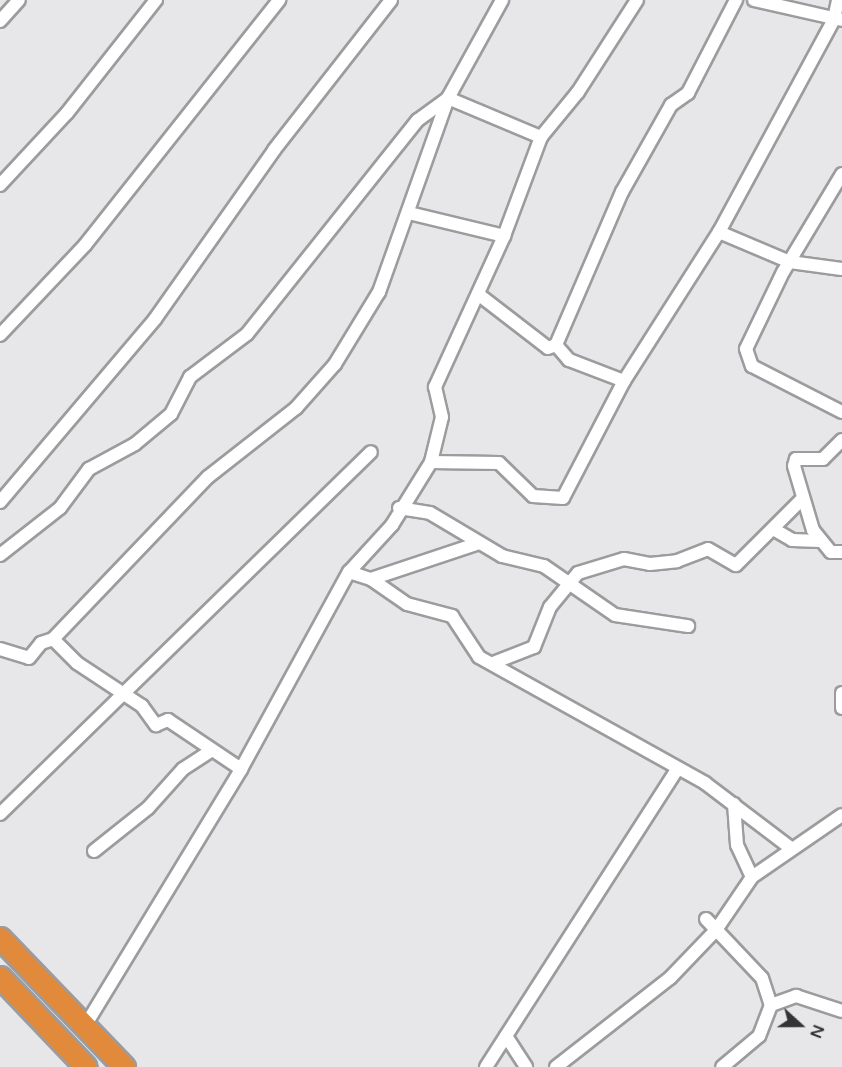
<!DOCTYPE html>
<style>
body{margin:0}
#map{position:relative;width:842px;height:1067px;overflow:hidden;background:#e7e7ea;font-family:"Varela Round",sans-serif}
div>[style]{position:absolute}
.roads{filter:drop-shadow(2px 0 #9c9c9f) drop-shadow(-2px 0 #9c9c9f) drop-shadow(0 2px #9c9c9f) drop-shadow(0 -2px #9c9c9f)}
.minor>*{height:12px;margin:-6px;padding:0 6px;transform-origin:6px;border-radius:6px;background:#fff}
.trunk>*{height:21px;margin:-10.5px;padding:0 10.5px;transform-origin:10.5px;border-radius:10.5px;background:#e28a3c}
span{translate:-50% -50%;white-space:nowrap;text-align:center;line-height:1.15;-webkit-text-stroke:4.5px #e7e7ea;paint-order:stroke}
.north{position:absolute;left:770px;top:995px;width:60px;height:60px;-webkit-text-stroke:4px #e7e7ea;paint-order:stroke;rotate:111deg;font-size:16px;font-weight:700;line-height:24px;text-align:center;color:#343435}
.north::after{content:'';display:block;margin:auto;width:21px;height:27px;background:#343435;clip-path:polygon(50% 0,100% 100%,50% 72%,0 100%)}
</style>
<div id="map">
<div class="roads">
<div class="minor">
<i style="left:754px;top:0;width:90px;rotate:12.8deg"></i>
<i style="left:0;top:21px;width:28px;rotate:-48deg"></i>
<i style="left:448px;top:98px;width:101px;rotate:22.8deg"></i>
<i style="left:842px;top:174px;width:114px;rotate:121deg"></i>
<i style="left:783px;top:272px;width:85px;rotate:115.7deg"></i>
<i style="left:746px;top:349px;width:18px;rotate:71deg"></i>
<i style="left:752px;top:366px;width:101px;rotate:27.1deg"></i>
<i style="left:0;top:185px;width:98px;rotate:-47.1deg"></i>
<i style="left:67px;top:113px;width:144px;rotate:-51.8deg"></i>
<i style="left:409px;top:213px;width:98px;rotate:13.6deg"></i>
<i style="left:719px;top:232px;width:77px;rotate:22.9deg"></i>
<i style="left:790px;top:262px;width:52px;rotate:7.7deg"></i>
<i style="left:478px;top:294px;width:88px;rotate:37.6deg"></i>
<i style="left:548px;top:348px;width:9px;rotate:-21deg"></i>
<i style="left:0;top:335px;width:124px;rotate:-46.6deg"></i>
<i style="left:85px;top:245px;width:313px;rotate:-51.6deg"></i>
<i style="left:624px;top:381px;width:59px;rotate:-159.1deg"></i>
<i style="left:569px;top:360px;width:20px;rotate:-131deg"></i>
<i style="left:556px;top:345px;width:167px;rotate:-66.7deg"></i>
<i style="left:622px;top:192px;width:100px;rotate:-60.6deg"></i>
<i style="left:671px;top:105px;width:21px;rotate:-35deg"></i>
<i style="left:688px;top:93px;width:105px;rotate:-62.7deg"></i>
<i style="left:842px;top:440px;width:27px;rotate:135deg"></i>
<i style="left:823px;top:459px;width:27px;rotate:180deg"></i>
<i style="left:796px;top:459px;width:7px;rotate:106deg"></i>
<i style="left:794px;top:466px;width:67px;rotate:73.5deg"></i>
<i style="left:813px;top:530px;width:28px;rotate:51deg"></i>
<i style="left:831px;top:552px;width:11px"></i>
<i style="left:431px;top:462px;width:68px;rotate:0.8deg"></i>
<i style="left:499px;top:463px;width:47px;rotate:44.1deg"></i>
<i style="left:533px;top:496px;width:30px;rotate:4deg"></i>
<i style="left:563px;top:498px;width:132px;rotate:-62.5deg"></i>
<i style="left:624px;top:381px;width:177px;rotate:-57.5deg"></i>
<i style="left:719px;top:232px;width:242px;rotate:-61.6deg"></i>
<i style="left:834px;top:19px;width:19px;rotate:-78deg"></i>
<i style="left:0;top:502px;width:240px;rotate:-49.7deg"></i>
<i style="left:155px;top:319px;width:207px;rotate:-54.8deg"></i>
<i style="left:274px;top:150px;width:190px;rotate:-52deg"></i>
<i style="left:399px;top:508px;width:31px;rotate:9deg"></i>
<i style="left:430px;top:513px;width:84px;rotate:30.8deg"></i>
<i style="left:502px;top:556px;width:43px;rotate:13.4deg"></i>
<i style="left:544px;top:566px;width:86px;rotate:34.6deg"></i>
<i style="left:615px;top:615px;width:74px;rotate:8.6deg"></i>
<i style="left:775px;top:530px;width:20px;rotate:30deg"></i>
<i style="left:792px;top:540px;width:28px;rotate:2deg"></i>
<i style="left:0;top:555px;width:76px;rotate:-38.1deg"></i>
<i style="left:60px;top:508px;width:49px;rotate:-53.4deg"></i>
<i style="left:89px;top:469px;width:52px;rotate:-28.5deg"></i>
<i style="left:135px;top:444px;width:47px;rotate:-39.8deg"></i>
<i style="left:171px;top:414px;width:42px;rotate:-62.8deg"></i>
<i style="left:190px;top:377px;width:71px;rotate:-37deg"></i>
<i style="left:247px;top:334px;width:274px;rotate:-51.4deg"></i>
<i style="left:418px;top:120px;width:36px;rotate:-36deg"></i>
<i style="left:349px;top:572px;width:23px;rotate:18deg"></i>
<i style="left:371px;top:579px;width:114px;rotate:-18.4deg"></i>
<i style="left:371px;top:579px;width:44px;rotate:34.8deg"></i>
<i style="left:407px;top:604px;width:47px;rotate:14.9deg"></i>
<i style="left:452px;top:616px;width:49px;rotate:56.6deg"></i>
<i style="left:479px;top:657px;width:259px;rotate:29.1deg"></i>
<i style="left:705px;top:783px;width:109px;rotate:37.2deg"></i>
<i style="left:53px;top:639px;width:224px;rotate:-46.3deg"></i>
<i style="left:208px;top:477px;width:112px;rotate:-38.1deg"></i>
<i style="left:296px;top:408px;width:59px;rotate:-48.4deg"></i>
<i style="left:335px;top:364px;width:84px;rotate:-58.6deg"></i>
<i style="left:379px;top:292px;width:206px;rotate:-70.4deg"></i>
<i style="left:448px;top:98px;width:112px;rotate:-61.1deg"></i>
<i style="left:0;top:649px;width:30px;rotate:17deg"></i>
<i style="left:29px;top:658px;width:19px;rotate:-51deg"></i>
<i style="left:41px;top:643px;width:13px;rotate:-18deg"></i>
<i style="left:53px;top:639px;width:34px;rotate:45deg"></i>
<i style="left:77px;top:663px;width:78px;rotate:33.5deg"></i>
<i style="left:142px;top:706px;width:24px;rotate:54deg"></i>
<i style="left:156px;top:725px;width:13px;rotate:-23deg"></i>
<i style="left:168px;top:720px;width:88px;rotate:33.9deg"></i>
<i style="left:493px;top:663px;width:44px;rotate:-21.3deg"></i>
<i style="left:534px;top:647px;width:43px;rotate:-68.2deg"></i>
<i style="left:550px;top:607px;width:44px;rotate:-50.5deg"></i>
<i style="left:578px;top:573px;width:48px;rotate:-16.9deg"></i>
<i style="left:624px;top:559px;width:26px;rotate:11deg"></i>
<i style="left:650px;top:564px;width:27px;rotate:-6deg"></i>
<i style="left:677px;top:561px;width:33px;rotate:-21deg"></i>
<i style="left:708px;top:549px;width:32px;rotate:30deg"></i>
<i style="left:736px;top:565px;width:91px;rotate:-45deg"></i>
<i style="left:842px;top:693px;width:15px;rotate:90deg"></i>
<i style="left:734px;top:804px;width:41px;rotate:85.8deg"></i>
<i style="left:737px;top:845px;width:35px;rotate:65deg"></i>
<i style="left:0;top:814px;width:518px;rotate:-44.3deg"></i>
<i style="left:94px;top:851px;width:69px;rotate:-38.5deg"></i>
<i style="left:148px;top:808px;width:52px;rotate:-48.1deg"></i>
<i style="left:183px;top:769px;width:33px;rotate:-33deg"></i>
<i style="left:706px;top:919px;width:81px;rotate:46.5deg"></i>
<i style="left:762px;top:978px;width:28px;rotate:72deg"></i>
<i style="left:771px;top:1005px;width:33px;rotate:111deg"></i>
<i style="left:759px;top:1036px;width:48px;rotate:140deg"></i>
<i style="left:771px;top:1005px;width:27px;rotate:-20deg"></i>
<i style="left:796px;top:996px;width:48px;rotate:18.1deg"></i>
<i style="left:85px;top:1026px;width:301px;rotate:-58.7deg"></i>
<i style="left:241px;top:769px;width:225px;rotate:-61.3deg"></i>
<i style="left:349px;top:572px;width:64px;rotate:-47.5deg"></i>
<i style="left:392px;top:525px;width:74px;rotate:-58.2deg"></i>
<i style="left:431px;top:462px;width:46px;rotate:-76.3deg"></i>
<i style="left:442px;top:417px;width:31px;rotate:-103deg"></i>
<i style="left:435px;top:387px;width:166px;rotate:-65.4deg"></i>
<i style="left:504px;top:236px;width:106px;rotate:-69.5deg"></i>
<i style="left:541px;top:137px;width:58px;rotate:-50.6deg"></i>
<i style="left:578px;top:92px;width:109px;rotate:-57.3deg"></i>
<i style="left:506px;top:1036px;width:37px;rotate:57deg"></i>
<i style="left:486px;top:1067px;width:353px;rotate:-57.3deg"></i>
<i style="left:556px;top:1067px;width:145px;rotate:-38deg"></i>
<i style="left:670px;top:978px;width:66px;rotate:-46.2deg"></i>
<i style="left:716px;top:930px;width:64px;rotate:-55.8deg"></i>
<i style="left:752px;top:877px;width:109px;rotate:-34.6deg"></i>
</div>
<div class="trunk">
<i style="left:0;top:938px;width:179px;rotate:46.1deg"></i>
<i style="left:0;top:977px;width:124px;rotate:46.3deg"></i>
</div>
</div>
<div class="north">N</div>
</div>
